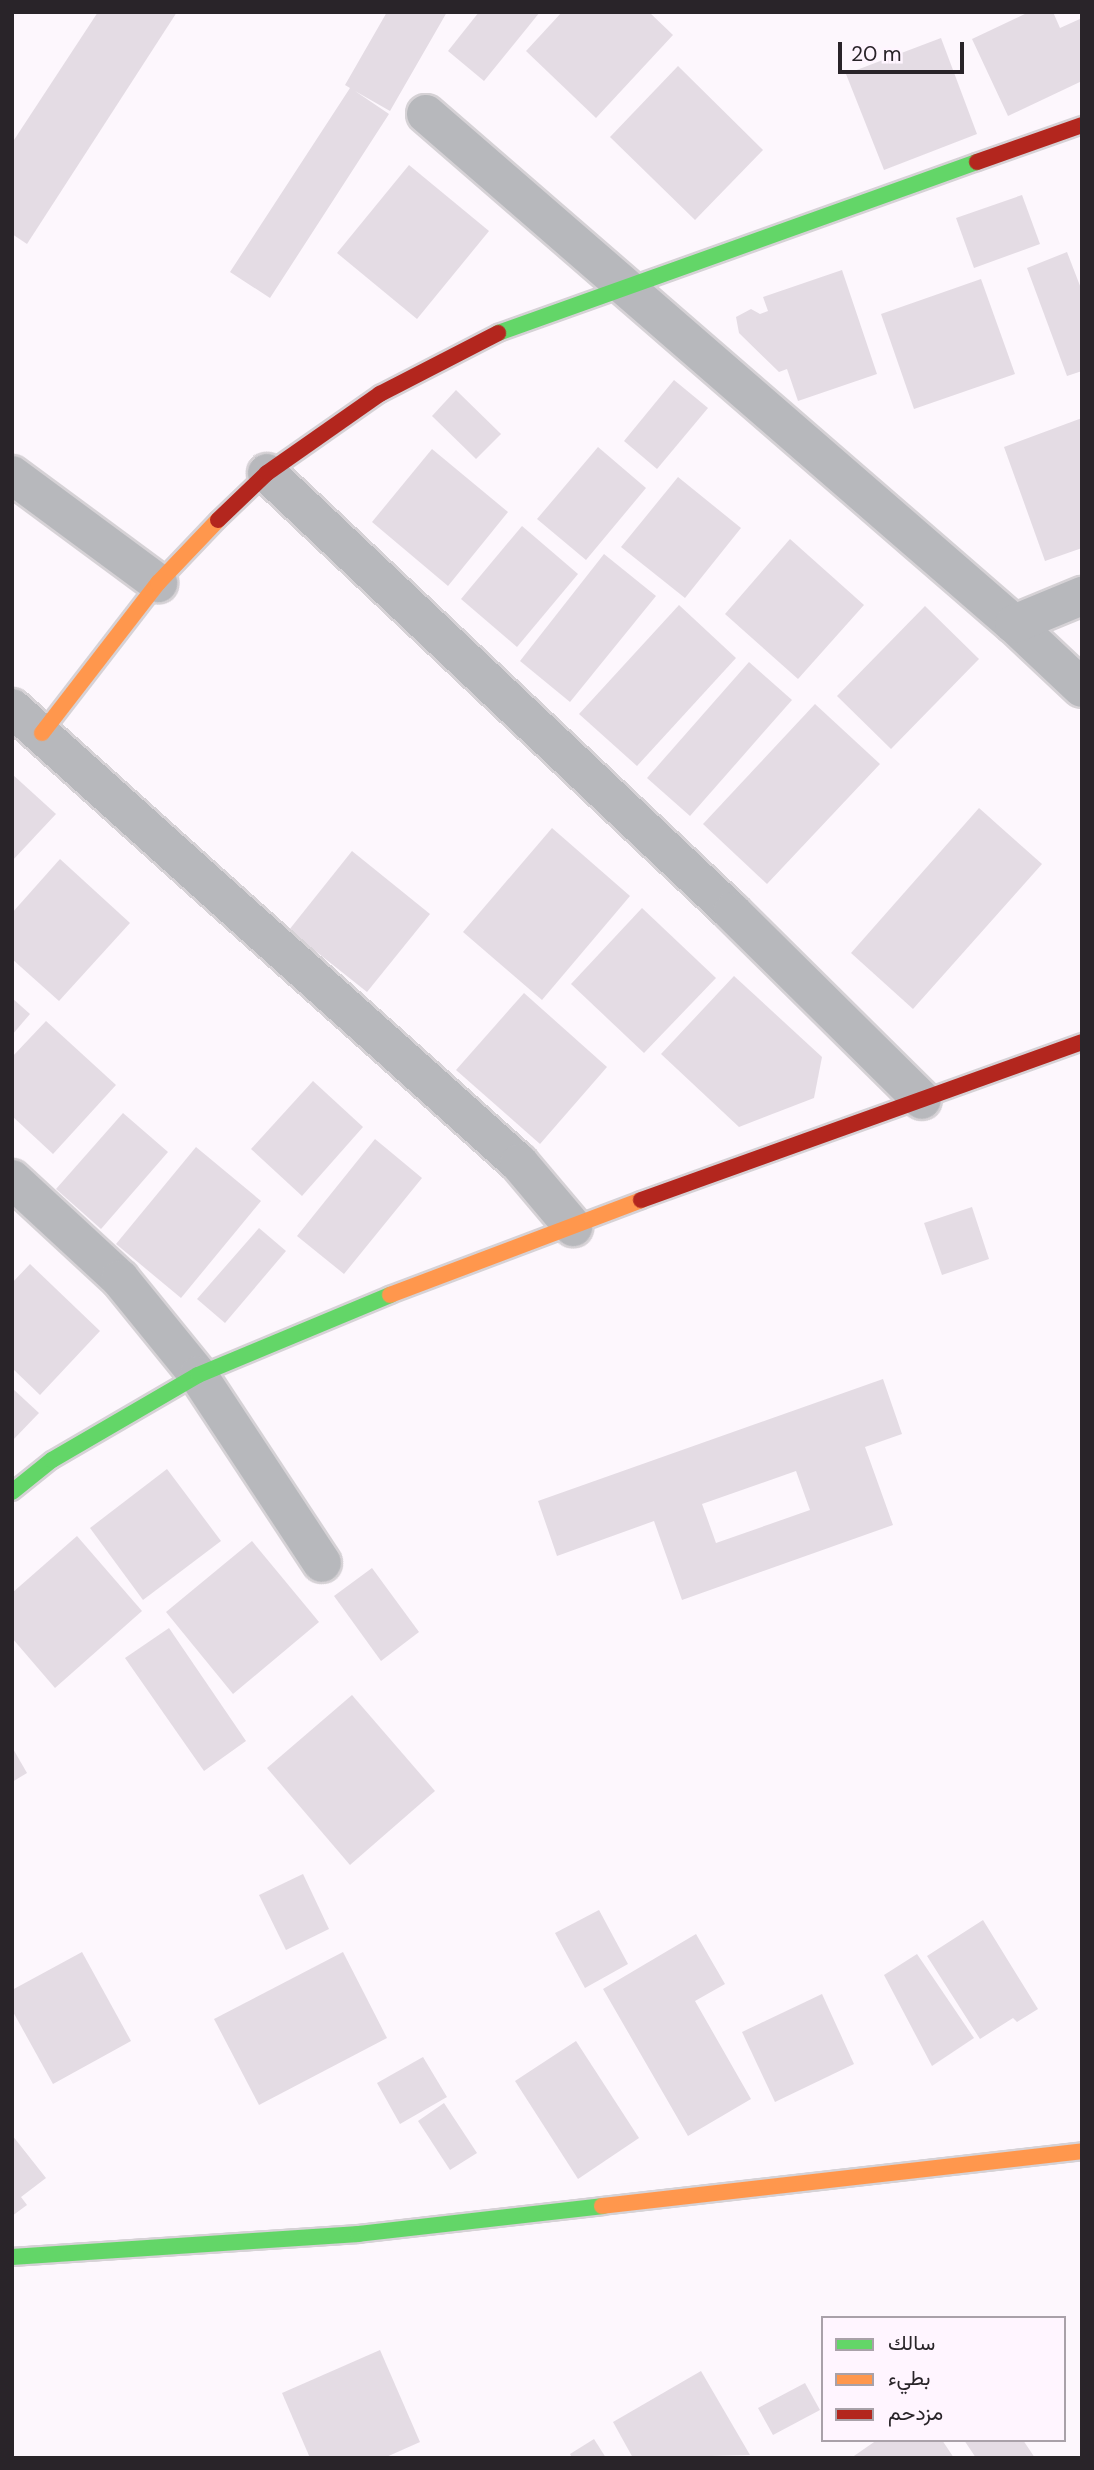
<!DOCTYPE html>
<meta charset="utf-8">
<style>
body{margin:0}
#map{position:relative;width:1094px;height:2470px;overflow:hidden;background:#fdf7fd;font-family:"DM Sans",Vazirmatn,sans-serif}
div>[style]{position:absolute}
.building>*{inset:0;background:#e4dce4}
.roads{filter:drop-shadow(2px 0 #d6d2d6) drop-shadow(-2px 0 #d6d2d6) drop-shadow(0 2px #d6d2d6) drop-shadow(0 -2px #d6d2d6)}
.street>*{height:38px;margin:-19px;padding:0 19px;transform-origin:19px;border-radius:19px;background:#b7b8bc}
.fast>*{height:16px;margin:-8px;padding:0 8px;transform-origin:8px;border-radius:8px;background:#63d668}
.slow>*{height:16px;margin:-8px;padding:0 8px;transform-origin:8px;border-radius:8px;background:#ff974d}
.jam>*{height:16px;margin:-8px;padding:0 8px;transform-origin:8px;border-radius:8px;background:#b3261e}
span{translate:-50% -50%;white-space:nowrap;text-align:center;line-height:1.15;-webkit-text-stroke:5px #fff5ff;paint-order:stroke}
.frame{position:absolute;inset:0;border:14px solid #292429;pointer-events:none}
.legend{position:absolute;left:821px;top:2316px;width:245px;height:126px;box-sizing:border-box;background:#fff5ff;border:2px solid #a9a1a9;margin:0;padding:9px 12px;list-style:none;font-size:21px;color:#292429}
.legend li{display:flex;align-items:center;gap:14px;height:35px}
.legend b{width:35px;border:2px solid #a9a1a9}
.scale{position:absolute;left:838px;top:42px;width:126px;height:32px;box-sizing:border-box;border:4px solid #292429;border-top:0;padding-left:9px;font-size:21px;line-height:24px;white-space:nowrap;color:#292429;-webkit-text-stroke:5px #fff5ff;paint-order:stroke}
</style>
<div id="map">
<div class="building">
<i style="clip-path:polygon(98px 12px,177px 12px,27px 244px,12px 234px,12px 143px)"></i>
<i style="clip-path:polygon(387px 12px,447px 12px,390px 111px,355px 91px,389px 114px,270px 298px,230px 272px,350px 88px,345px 85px)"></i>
<i style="clip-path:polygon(479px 12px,540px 12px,484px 81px,448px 51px)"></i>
<i style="clip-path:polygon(562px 12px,649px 12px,673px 35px,596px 118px,526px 51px)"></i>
<i style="clip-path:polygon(1029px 12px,1053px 12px,1060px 28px,1082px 18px,1082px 81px,1008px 116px,972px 39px)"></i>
<i style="clip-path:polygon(941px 38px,977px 134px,884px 170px,846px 74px)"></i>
<i style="clip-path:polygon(678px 66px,763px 150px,695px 220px,610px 137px)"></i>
<i style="clip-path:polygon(409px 165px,489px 231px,417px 319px,337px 253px)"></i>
<i style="clip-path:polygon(1022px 195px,1040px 244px,974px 268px,956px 218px)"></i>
<i style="clip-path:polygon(1067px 252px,1082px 291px,1082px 371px,1067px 376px,1027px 268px)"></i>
<i style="clip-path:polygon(842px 270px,877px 374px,798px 401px,787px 369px,779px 372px,739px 333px,736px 317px,751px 309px,760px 314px,768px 311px,763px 297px)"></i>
<i style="clip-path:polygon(981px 279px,1015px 374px,914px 409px,881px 314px)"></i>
<i style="clip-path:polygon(674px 380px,708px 408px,657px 469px,624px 441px)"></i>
<i style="clip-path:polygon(456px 390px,501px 434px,476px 459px,432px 416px)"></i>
<i style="clip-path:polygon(1082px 418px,1082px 548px,1045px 561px,1004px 447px)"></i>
<i style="clip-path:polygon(598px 447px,646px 488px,586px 560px,537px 519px)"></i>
<i style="clip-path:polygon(432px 449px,508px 512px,448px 586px,372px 522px)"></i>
<i style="clip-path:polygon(678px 477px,741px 528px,685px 598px,621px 547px)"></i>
<i style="clip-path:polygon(522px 526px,578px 574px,517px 647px,461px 599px)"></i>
<i style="clip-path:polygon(790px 539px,864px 605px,798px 679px,725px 614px)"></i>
<i style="clip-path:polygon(604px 554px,656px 596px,570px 702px,520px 661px)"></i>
<i style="clip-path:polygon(679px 605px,736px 658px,637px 766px,579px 714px)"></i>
<i style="clip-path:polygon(925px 606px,979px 659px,891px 749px,837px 696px)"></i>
<i style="clip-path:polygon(749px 662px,792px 700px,690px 816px,647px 778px)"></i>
<i style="clip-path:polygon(815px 704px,880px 764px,767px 884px,703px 824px)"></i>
<i style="clip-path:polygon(12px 774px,56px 814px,12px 861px)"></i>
<i style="clip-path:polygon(979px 808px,1042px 864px,913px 1009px,851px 953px)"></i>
<i style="clip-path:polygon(552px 828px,630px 896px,542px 1000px,463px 932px)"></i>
<i style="clip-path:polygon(352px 851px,430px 914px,367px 992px,289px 930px)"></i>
<i style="clip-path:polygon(60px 859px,130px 923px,59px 1001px,12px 959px,12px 913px)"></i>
<i style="clip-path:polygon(642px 908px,716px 978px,644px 1053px,571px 984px)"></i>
<i style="clip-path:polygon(734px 976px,822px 1057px,814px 1098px,739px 1127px,661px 1054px)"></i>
<i style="clip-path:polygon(524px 993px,607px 1067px,540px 1144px,456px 1070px)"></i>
<i style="clip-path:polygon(12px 998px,30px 1014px,12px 1035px)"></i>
<i style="clip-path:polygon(46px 1021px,116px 1085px,53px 1154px,12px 1116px,12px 1057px)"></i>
<i style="clip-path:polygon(313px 1081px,363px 1127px,302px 1196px,251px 1149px)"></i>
<i style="clip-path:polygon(123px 1113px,168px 1152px,101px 1229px,56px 1189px)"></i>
<i style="clip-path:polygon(375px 1139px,422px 1178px,344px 1274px,297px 1236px)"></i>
<i style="clip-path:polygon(196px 1147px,261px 1201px,181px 1298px,116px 1244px)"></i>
<i style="clip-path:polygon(972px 1207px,989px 1259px,942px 1275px,924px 1223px)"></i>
<i style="clip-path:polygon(259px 1228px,286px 1251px,225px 1323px,197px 1299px)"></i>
<i style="clip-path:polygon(30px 1264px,100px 1331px,40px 1395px,12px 1368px,12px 1283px)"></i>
<i style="clip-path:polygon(evenodd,883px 1379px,902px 1434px,865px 1447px,893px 1525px,682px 1600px,654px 1521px,557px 1556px,538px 1501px,883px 1379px,796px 1471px,810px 1510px,716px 1543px,702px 1504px,796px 1471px)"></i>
<i style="clip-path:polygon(12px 1388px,39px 1413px,12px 1441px)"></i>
<i style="clip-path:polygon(167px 1469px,221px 1541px,143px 1600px,90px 1528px)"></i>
<i style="clip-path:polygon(77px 1536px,142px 1611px,55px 1688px,12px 1638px,12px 1593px)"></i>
<i style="clip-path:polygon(252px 1541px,319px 1622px,233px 1694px,166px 1612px)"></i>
<i style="clip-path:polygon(372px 1568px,419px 1632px,381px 1661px,334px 1596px)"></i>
<i style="clip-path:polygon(169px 1628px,246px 1741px,204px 1771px,125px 1658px)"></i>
<i style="clip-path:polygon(352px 1695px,435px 1791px,350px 1865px,267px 1768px)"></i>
<i style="clip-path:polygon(12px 1747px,27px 1773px,12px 1782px)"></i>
<i style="clip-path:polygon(303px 1874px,329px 1929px,286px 1950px,259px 1895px)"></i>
<i style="clip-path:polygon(599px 1910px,628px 1964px,585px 1988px,555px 1933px)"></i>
<i style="clip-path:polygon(983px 1920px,1038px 2009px,1017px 2022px,1013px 2018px,980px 2039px,927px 1956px)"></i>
<i style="clip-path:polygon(696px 1934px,725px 1984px,695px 2001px,751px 2099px,688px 2136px,603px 1989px)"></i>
<i style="clip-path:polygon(82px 1952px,131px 2041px,53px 2084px,12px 2010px,12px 1990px)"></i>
<i style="clip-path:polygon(343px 1952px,387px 2038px,259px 2105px,214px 2019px)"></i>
<i style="clip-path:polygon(917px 1954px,974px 2038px,932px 2066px,884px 1975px)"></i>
<i style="clip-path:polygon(822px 1994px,854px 2064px,775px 2102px,742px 2032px)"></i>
<i style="clip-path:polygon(576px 2041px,639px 2138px,578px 2179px,515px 2081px)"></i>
<i style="clip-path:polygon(423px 2057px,447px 2097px,400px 2124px,377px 2083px)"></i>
<i style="clip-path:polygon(444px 2103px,477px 2153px,450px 2170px,418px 2121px)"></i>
<i style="clip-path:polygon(12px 2135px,46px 2178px,21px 2197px,27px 2205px,12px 2216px)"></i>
<i style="clip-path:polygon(380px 2350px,420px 2442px,384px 2458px,310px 2458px,282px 2393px)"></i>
<i style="clip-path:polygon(701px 2371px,750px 2455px,633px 2458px,613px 2422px)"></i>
<i style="clip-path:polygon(805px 2383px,820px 2410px,773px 2435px,758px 2408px)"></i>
<i style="clip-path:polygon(594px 2439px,606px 2458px,572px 2458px,570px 2454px)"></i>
<i style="clip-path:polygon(877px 2440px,942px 2440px,954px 2458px,851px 2458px)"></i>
<i style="clip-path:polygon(964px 2440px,1023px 2440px,1035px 2458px,976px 2458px)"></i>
</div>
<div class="roads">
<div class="street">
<i style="left:426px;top:114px;width:778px;rotate:40.94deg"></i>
<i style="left:1014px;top:624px;width:93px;rotate:43.3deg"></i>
<i style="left:267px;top:473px;width:639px;rotate:43.35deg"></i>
<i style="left:732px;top:912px;width:267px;rotate:44.7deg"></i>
<i style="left:12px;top:475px;width:182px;rotate:36.5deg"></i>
<i style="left:1014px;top:624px;width:74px;rotate:-22.4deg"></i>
<i style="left:12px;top:708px;width:681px;rotate:41.91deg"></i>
<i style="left:519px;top:1163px;width:84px;rotate:49.8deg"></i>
<i style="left:12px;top:1179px;width:147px;rotate:42.8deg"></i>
<i style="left:120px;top:1279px;width:124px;rotate:50.9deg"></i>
<i style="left:198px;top:1375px;width:225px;rotate:56.6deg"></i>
</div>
<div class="fast">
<i style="left:498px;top:333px;width:509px;rotate:-19.65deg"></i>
<i style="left:12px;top:1492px;width:51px;rotate:-38.7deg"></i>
<i style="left:52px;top:1460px;width:169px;rotate:-30.2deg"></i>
<i style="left:198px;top:1375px;width:208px;rotate:-22.6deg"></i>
<i style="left:12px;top:2257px;width:347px;rotate:-3.8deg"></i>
<i style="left:358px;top:2234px;width:246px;rotate:-6.5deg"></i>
</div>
<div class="slow">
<i style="left:42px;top:733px;width:190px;rotate:-52.3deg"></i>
<i style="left:158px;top:583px;width:87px;rotate:-46.4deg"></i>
<i style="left:390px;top:1295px;width:268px;rotate:-20.7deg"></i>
<i style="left:602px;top:2206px;width:483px;rotate:-6.5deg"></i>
</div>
<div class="jam">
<i style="left:977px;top:162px;width:111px;rotate:-19.4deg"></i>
<i style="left:218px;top:520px;width:68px;rotate:-43.8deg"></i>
<i style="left:267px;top:473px;width:138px;rotate:-35deg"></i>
<i style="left:380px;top:394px;width:133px;rotate:-27.3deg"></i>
<i style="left:641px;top:1200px;width:468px;rotate:-19.7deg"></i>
</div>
</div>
<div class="frame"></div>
<ul class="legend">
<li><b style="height:9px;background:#63d668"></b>سالك</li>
<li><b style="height:9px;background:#ff974d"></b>بطيء</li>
<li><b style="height:9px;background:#b3261e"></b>مزدحم</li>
</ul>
<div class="scale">20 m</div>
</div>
